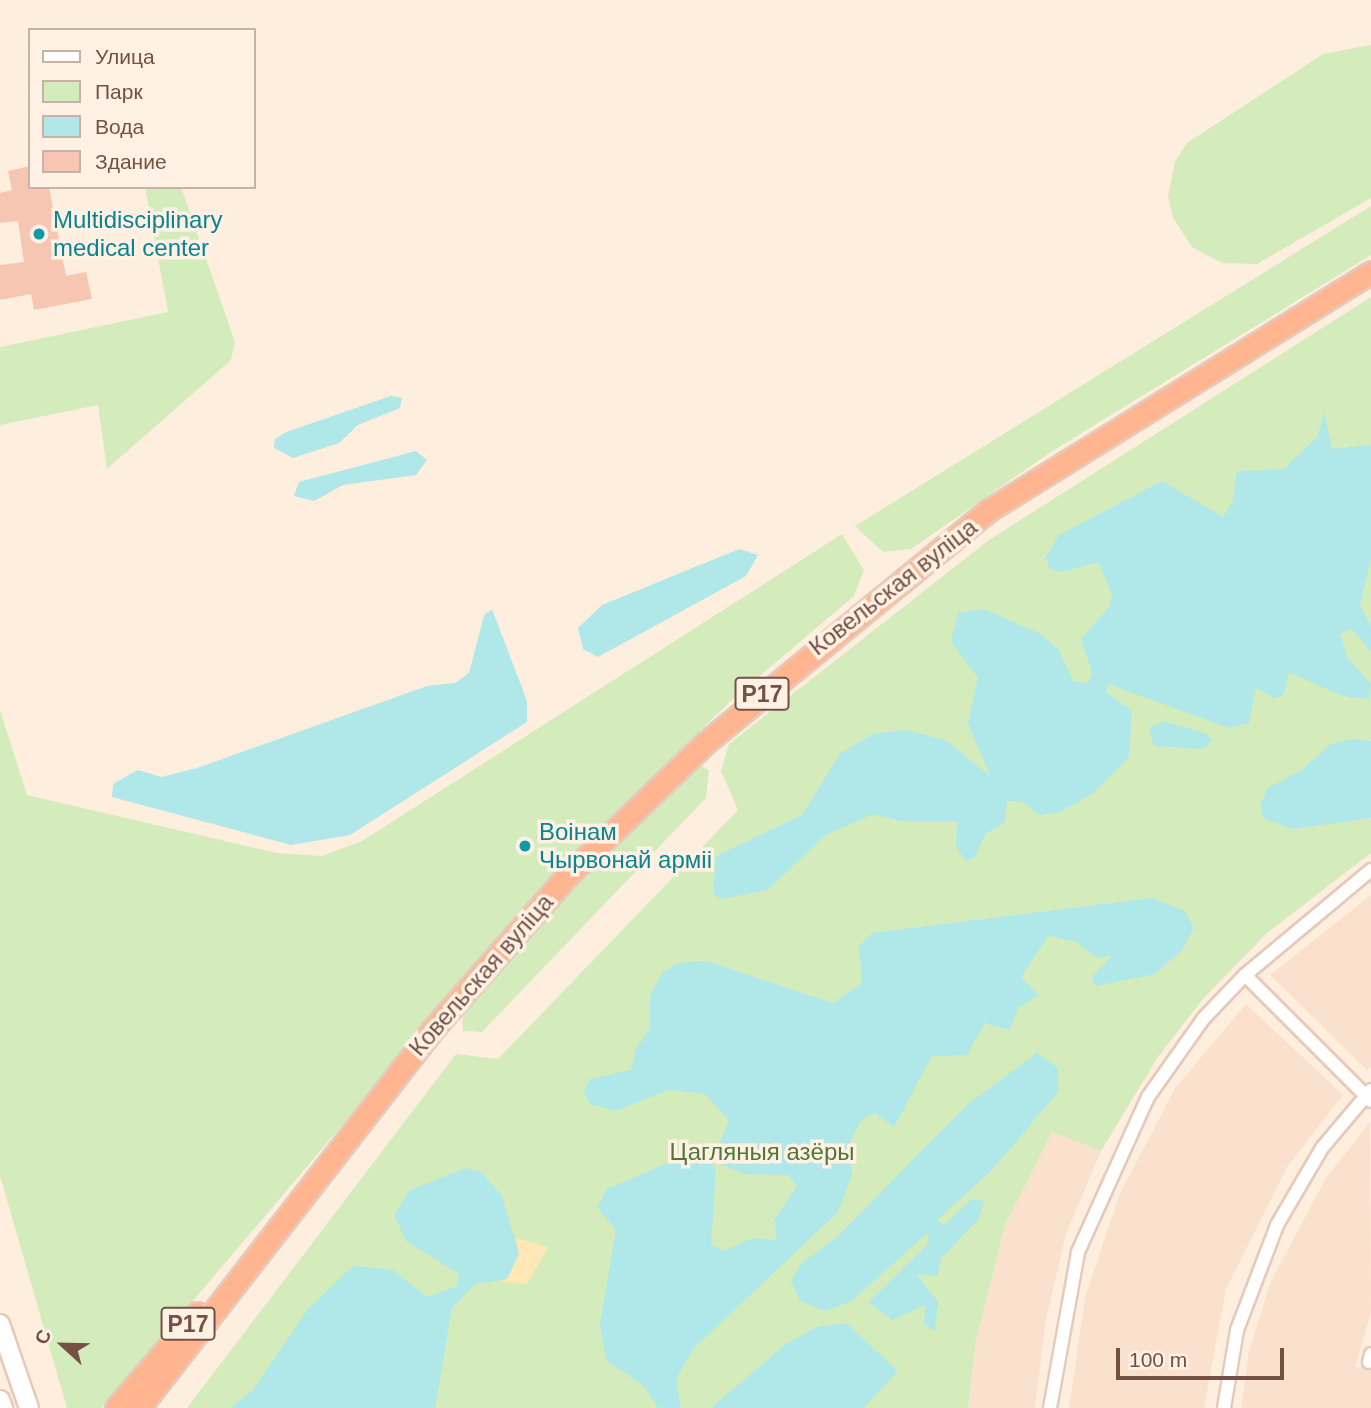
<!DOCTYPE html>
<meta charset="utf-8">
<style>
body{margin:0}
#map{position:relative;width:1371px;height:1408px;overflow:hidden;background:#feeedd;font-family:Arial,sans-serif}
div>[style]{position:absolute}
.residential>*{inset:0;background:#f9e1cd}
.green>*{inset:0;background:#d4ecbb}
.sand>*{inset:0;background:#ffe7b6}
.water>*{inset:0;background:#b0e7e9}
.building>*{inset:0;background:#f6c6b2}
.roads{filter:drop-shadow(2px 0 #e5cabb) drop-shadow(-2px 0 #e5cabb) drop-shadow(0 2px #e5cabb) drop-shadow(0 -2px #e5cabb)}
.minor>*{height:12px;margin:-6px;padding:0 6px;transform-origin:6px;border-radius:6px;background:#fff}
.secondary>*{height:18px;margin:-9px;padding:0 9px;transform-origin:9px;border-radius:9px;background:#fff}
.trunk>*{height:21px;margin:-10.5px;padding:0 10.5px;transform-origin:10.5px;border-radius:10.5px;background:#ffb590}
.dots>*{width:19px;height:19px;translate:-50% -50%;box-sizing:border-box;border:4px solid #fff2e5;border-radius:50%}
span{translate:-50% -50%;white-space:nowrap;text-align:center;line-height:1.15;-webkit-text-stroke:7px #fff2e5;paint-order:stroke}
.shield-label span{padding:2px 5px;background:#fff2e5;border:2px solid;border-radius:5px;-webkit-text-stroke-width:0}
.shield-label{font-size:23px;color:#755044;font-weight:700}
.culture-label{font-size:24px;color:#0d838f}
.left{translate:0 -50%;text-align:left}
.street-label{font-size:24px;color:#755044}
.park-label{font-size:24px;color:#527738}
.legend{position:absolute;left:28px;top:28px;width:228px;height:161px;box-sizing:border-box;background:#fff2e5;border:2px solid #c8b1a5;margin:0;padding:9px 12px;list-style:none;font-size:21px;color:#755044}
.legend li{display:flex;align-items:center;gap:14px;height:35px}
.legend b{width:35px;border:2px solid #c8b1a5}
.north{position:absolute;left:28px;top:1310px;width:70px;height:70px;-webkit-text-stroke:5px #fff2e5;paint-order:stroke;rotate:292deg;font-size:19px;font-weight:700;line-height:28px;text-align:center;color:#755044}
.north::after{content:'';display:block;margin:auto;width:24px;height:32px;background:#755044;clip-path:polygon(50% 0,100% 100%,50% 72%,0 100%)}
.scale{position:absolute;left:1116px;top:1348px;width:168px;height:32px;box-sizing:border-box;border:4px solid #755044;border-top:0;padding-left:9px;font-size:21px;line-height:24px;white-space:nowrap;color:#755044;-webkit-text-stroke:5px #fff2e5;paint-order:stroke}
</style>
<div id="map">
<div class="residential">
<i style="clip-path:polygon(1371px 895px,1371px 1067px,1367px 1070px,1270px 975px)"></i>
<i style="clip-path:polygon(1246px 1004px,1343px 1095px,1287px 1167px,1226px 1289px,1204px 1408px,1069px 1408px,1085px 1298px,1120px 1193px,1176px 1087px)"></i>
<i style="clip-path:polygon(1370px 1122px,1371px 1312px,1355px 1367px,1371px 1368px,1371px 1408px,1241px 1408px,1249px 1351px,1271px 1281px,1326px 1178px)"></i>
<i style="clip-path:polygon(1052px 1132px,1101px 1151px,1066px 1234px,1046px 1319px,1035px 1408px,968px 1408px,976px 1340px,1006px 1223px)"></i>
</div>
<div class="green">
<i style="clip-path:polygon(1371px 45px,1371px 198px,1257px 264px,1222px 263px,1192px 247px,1173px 218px,1168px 196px,1175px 162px,1187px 143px,1323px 54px)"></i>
<i style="clip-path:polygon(145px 187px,181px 187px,235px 342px,231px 360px,107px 469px,98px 405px,0 425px,0 347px,168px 312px)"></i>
<i style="clip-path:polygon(1371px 206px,1371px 255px,1054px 450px,911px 549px,883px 552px,855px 526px)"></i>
<i style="clip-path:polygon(1371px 297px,1371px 853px,1267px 933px,1202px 1000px,1158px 1057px,1101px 1151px,1052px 1132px,1006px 1223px,976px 1340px,968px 1408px,187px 1408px,456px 1054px,498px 1059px,738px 810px,721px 771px,729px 744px,989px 540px)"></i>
<i style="clip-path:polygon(842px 534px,864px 570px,854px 596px,736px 696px,573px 853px,102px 1408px,67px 1408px,0 1176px,0 710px,27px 795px,277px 853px,322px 856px,362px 841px)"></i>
<i style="clip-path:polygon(696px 763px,709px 770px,706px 798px,482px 1032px,463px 1031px,462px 1011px,553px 902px)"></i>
</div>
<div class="sand">
<i style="clip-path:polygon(516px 1238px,548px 1247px,527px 1284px,502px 1282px,518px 1248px)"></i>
</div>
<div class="water">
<i style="clip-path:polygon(391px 396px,402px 398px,400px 408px,358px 425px,339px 443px,293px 458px,274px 448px,275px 439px,286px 432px)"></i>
<i style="clip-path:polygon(1324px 412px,1332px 449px,1371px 445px,1371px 558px,1360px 605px,1371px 626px,1371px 652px,1352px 629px,1340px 634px,1347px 657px,1371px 684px,1369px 699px,1342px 696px,1289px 672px,1283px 696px,1273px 698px,1256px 687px,1249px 723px,1229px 728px,1108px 684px,1106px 692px,1132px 711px,1129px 757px,1092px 794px,1060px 812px,1039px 815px,1022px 802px,1007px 801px,1005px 823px,986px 833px,974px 858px,966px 861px,956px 847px,957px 821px,901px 821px,873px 814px,824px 836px,768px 890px,721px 899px,713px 894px,716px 856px,802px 815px,840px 754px,872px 734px,907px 730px,947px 741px,991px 777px,968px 724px,978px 678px,951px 641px,958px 613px,983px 609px,1039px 633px,1058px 649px,1073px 681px,1088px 684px,1092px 673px,1081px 639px,1109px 607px,1112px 595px,1099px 562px,1060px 572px,1049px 568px,1046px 557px,1059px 535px,1162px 481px,1223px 517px,1233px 501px,1237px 471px,1284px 469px,1318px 436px)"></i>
<i style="clip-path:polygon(416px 451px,427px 460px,416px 475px,343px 485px,314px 501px,294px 496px,299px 482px)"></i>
<i style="clip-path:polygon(739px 549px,758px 555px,746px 576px,598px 657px,583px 649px,578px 628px,602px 605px)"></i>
<i style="clip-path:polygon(492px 609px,527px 701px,527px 722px,350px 835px,291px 845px,112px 797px,113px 784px,138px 770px,161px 777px,197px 768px,427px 686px,455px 683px,469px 673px,484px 615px)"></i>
<i style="clip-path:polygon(1163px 721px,1207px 734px,1212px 741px,1202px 749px,1154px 746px,1149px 729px)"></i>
<i style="clip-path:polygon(1352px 739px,1371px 741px,1371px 818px,1293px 829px,1264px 819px,1260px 805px,1268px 788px,1302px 770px,1331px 744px)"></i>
<i style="clip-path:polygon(1152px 898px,1185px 911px,1194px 928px,1182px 950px,1155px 974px,1095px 986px,1092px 977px,1112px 956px,1097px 958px,1076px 942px,1048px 936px,1021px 977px,1038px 995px,1018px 1008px,1010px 1030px,985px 1023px,967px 1055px,932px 1056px,894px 1127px,875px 1113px,861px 1120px,848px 1146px,852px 1175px,838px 1212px,693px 1349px,676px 1379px,681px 1408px,658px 1408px,645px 1387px,606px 1360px,600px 1325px,616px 1230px,597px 1207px,607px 1189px,689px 1154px,705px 1154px,716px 1169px,711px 1244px,723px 1251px,753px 1238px,777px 1240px,774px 1220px,797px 1186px,788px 1175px,744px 1174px,723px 1165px,717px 1149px,729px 1120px,705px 1094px,669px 1090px,615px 1111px,590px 1104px,584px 1092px,590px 1079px,631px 1070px,636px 1049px,650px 1029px,650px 996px,662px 973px,678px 963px,706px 961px,833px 1003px,862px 983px,859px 946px,872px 933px)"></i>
<i style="clip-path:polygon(1037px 1053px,1058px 1068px,1058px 1092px,993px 1169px,938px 1219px,943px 1226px,972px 1199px,984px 1201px,978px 1220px,942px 1257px,937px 1276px,916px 1274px,938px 1302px,935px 1331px,924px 1324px,925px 1305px,892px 1320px,869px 1302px,929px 1243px,927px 1233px,852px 1301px,825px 1311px,800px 1301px,791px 1281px,802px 1263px,838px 1236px,968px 1104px)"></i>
<i style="clip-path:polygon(466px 1168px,482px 1173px,502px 1196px,519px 1254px,507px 1279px,475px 1284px,452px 1308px,435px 1408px,230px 1408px,253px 1390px,308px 1309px,353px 1266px,393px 1270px,427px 1297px,457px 1286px,459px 1274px,406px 1241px,394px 1215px,410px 1190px)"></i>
<i style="clip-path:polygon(846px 1323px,898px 1371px,863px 1408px,711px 1408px,786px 1344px,817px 1327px)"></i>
</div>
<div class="building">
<i style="clip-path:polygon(30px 166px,30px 187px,49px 187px,66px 276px,86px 272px,92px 299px,34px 310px,31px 294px,0 300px,0 265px,24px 262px,18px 221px,0 223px,0 193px,12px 190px,8px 171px)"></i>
</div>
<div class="roads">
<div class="minor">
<i style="left:1245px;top:975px;width:178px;rotate:45deg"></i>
<i style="left:1369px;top:1362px;width:8px;rotate:-76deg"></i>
<i style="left:1050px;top:1408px;width:158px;rotate:-79.8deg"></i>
<i style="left:1078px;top:1252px;width:170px;rotate:-65.7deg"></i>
<i style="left:1148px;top:1097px;width:97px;rotate:-54.7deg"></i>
<i style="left:1204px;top:1018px;width:59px;rotate:-46.4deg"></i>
<i style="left:1245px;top:975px;width:164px;rotate:-39.8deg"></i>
<i style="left:1224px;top:1408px;width:79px;rotate:-80.5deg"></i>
<i style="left:1237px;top:1330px;width:112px;rotate:-69.1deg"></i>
<i style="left:1277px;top:1225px;width:89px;rotate:-59.7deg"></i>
<i style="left:1322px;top:1148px;width:76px;rotate:-49.8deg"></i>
</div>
<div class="secondary">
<i style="left:0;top:1324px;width:89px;rotate:71deg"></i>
<i style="left:0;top:1400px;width:9px;rotate:69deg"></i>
</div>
<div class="trunk">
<i style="left:116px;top:1408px;width:125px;rotate:-49.5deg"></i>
<i style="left:139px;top:1408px;width:480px;rotate:-52.2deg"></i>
<i style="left:433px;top:1029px;width:205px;rotate:-48.8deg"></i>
<i style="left:568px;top:875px;width:189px;rotate:-43.9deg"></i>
<i style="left:704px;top:744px;width:369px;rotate:-39.4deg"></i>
<i style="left:989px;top:510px;width:450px;rotate:-31.9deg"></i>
</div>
</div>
<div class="dots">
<i style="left:39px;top:234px;background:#0f9aa8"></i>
<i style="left:525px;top:846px;background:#0f9aa8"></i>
</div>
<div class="shield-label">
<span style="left:762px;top:694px">Р17</span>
<span style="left:188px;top:1324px">Р17</span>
</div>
<div class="culture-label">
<span class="left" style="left:53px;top:234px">Multidisciplinary<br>medical center</span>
<span class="left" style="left:539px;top:846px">Воінам<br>Чырвонай арміі</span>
</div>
<div class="street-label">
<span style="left:893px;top:587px;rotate:-38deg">Ковельская вуліца</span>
<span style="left:481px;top:975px;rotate:-49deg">Ковельская вуліца</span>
</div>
<div class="park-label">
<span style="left:762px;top:1152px">Цагляныя азёры</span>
</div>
<ul class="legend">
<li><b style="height:9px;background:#fff"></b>Улица</li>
<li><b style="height:19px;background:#d4ecbb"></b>Парк</li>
<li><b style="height:19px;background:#b0e7e9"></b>Вода</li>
<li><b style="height:19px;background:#f6c6b2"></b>Здание</li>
</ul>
<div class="north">С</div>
<div class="scale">100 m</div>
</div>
